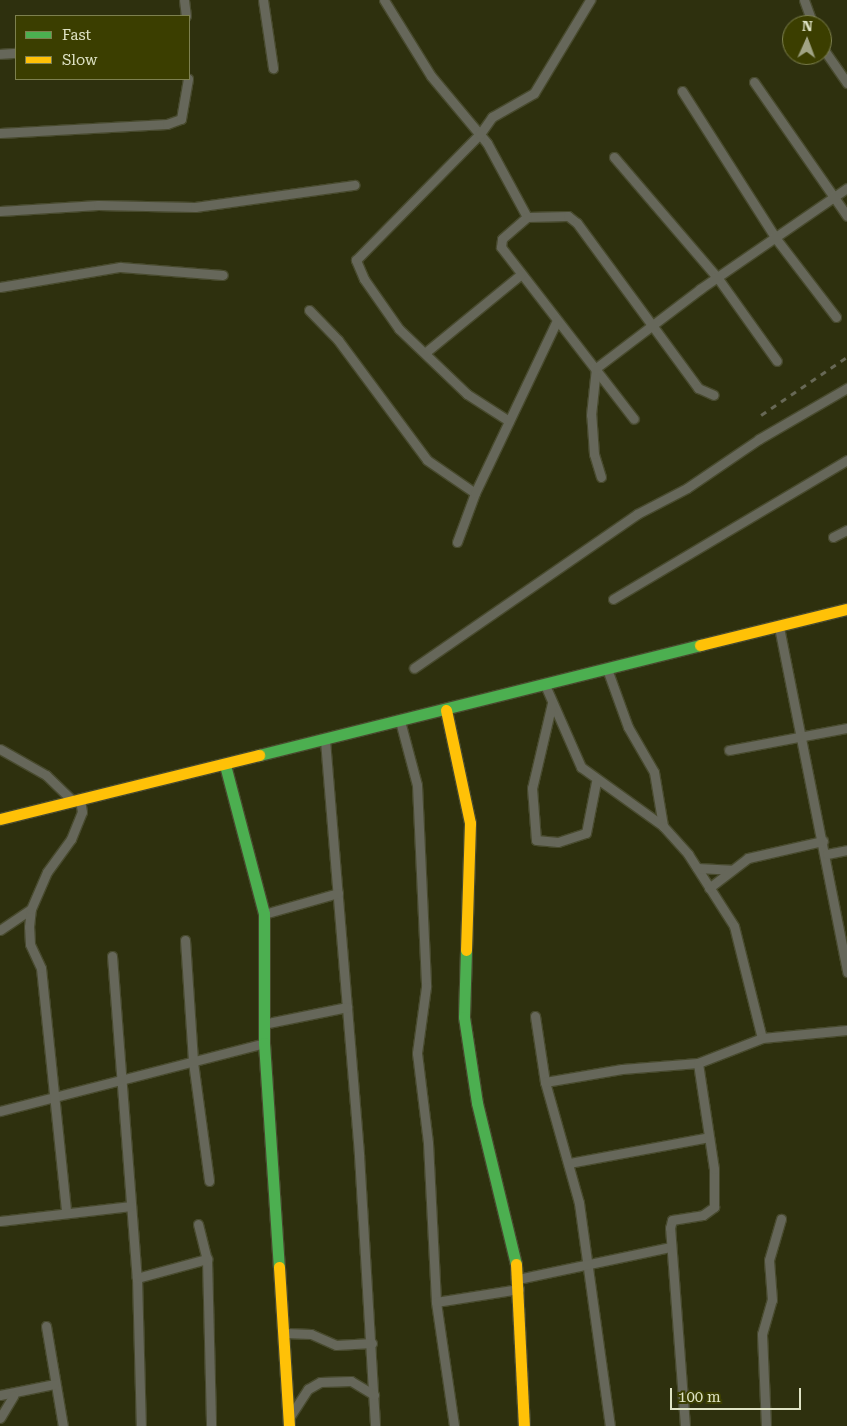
<!DOCTYPE html>
<style>
body{margin:0}
#map{position:relative;width:847px;height:1426px;overflow:hidden;background:#2e300e;font-family:"Roboto Serif",serif}
div>[style]{position:absolute}
.roads{filter:drop-shadow(1px 0 #484a2e) drop-shadow(-1px 0 #484a2e) drop-shadow(0 1px #484a2e) drop-shadow(0 -1px #484a2e)}
.street>*{height:9px;margin:-4.5px;padding:0 4.5px;transform-origin:4.5px;border-radius:4.5px;background:#66675a}
.fast>*{height:11px;margin:-5.5px;padding:0 5.5px;transform-origin:5.5px;border-radius:5.5px;background:#4caf50}
.slow>*{height:11px;margin:-5.5px;padding:0 5.5px;transform-origin:5.5px;border-radius:5.5px;background:#ffc107}
.rail>*{height:2.5px;margin-top:-1.25px;transform-origin:0;background:repeating-linear-gradient(90deg,#676856 0 6px,transparent 0 12px)}
span{translate:-50% -50%;white-space:nowrap;text-align:center;line-height:1.15;-webkit-text-stroke:5px #3b3e00;paint-order:stroke}
.legend{position:absolute;left:15px;top:15px;width:175px;height:65px;box-sizing:border-box;background:#3b3e00;border:1px solid #7d804f;margin:0;padding:6px 9px;list-style:none;font-size:15px;color:#dfe3c5}
.legend li{display:flex;align-items:center;gap:10px;height:25px}
.legend b{width:25px;border:1px solid #7d804f}
.north{position:absolute;left:782px;top:15px;width:50px;height:50px;box-sizing:border-box;background:#3b3e00;border:1px solid #7d804f;border-radius:50%;rotate:2deg;font-size:14px;font-weight:700;line-height:20px;text-align:center;color:#dfe3c5}
.north::after{content:'';display:block;margin:auto;width:18px;height:22px;background:#a1a485;clip-path:polygon(50% 0,100% 100%,50% 72%,0 100%)}
.scale{position:absolute;left:670px;top:1388px;width:131px;height:22px;box-sizing:border-box;border:2px solid #dfe3c5;border-top:0;padding-left:6px;font-size:15px;line-height:18px;white-space:nowrap;color:#dfe3c5;-webkit-text-stroke:4px #3b3e00;paint-order:stroke}
</style>
<div id="map">
<div class="roads">
<div class="street">
<i style="left:184px;top:0;width:16px;rotate:83deg"></i>
<i style="left:263px;top:0;width:69px;rotate:81.6deg"></i>
<i style="left:384px;top:0;width:89px;rotate:58.3deg"></i>
<i style="left:431px;top:76px;width:87px;rotate:50.1deg"></i>
<i style="left:487px;top:143px;width:84px;rotate:61.6deg"></i>
<i style="left:527px;top:217px;width:41px;rotate:-1.4deg"></i>
<i style="left:568px;top:216px;width:11px;rotate:38deg"></i>
<i style="left:577px;top:223px;width:205px;rotate:53.7deg"></i>
<i style="left:698px;top:388px;width:17px;rotate:24deg"></i>
<i style="left:804px;top:0;width:27px;rotate:70deg"></i>
<i style="left:822px;top:47px;width:44px;rotate:55.2deg"></i>
<i style="left:0;top:54px;width:16px;rotate:-4deg"></i>
<i style="left:754px;top:82px;width:163px;rotate:55.2deg"></i>
<i style="left:682px;top:91px;width:177px;rotate:57.5deg"></i>
<i style="left:777px;top:240px;width:97px;rotate:52.5deg"></i>
<i style="left:0;top:133px;width:167px;rotate:-3.1deg"></i>
<i style="left:167px;top:124px;width:15px;rotate:-20deg"></i>
<i style="left:181px;top:119px;width:41px;rotate:-80.1deg"></i>
<i style="left:614px;top:157px;width:158px;rotate:49.4deg"></i>
<i style="left:717px;top:277px;width:103px;rotate:54.5deg"></i>
<i style="left:0;top:211px;width:98px;rotate:-3.5deg"></i>
<i style="left:98px;top:205px;width:97px;rotate:1.2deg"></i>
<i style="left:195px;top:207px;width:161px;rotate:-7.9deg"></i>
<i style="left:527px;top:217px;width:33px;rotate:139deg"></i>
<i style="left:502px;top:239px;width:8px;rotate:97deg"></i>
<i style="left:501px;top:247px;width:217px;rotate:52.3deg"></i>
<i style="left:0;top:287px;width:122px;rotate:-9.5deg"></i>
<i style="left:120px;top:267px;width:103px;rotate:4.4deg"></i>
<i style="left:309px;top:310px;width:42px;rotate:46deg"></i>
<i style="left:338px;top:340px;width:149px;rotate:53.4deg"></i>
<i style="left:427px;top:460px;width:58px;rotate:34.5deg"></i>
<i style="left:426px;top:352px;width:122px;rotate:-39.3deg"></i>
<i style="left:509px;top:421px;width:50px;rotate:-147.3deg"></i>
<i style="left:467px;top:394px;width:94px;rotate:-136.3deg"></i>
<i style="left:399px;top:329px;width:61px;rotate:-125deg"></i>
<i style="left:364px;top:279px;width:21px;rotate:-113deg"></i>
<i style="left:356px;top:260px;width:177px;rotate:-45.5deg"></i>
<i style="left:480px;top:134px;width:21px;rotate:-55deg"></i>
<i style="left:492px;top:117px;width:48px;rotate:-29.7deg"></i>
<i style="left:534px;top:93px;width:109px;rotate:-58.9deg"></i>
<i style="left:601px;top:477px;width:24px;rotate:-107deg"></i>
<i style="left:594px;top:454px;width:39px;rotate:-94deg"></i>
<i style="left:591px;top:415px;width:47px;rotate:-83.9deg"></i>
<i style="left:596px;top:368px;width:131px;rotate:-37.2deg"></i>
<i style="left:700px;top:289px;width:178px;rotate:-34.5deg"></i>
<i style="left:833px;top:537px;width:16px;rotate:-27deg"></i>
<i style="left:457px;top:542px;width:52px;rotate:-69.8deg"></i>
<i style="left:475px;top:493px;width:191px;rotate:-64.6deg"></i>
<i style="left:613px;top:599px;width:272px;rotate:-30.7deg"></i>
<i style="left:779px;top:627px;width:352px;rotate:78.8deg"></i>
<i style="left:414px;top:668px;width:271px;rotate:-34.6deg"></i>
<i style="left:637px;top:514px;width:56px;rotate:-27.5deg"></i>
<i style="left:687px;top:488px;width:87px;rotate:-34.2deg"></i>
<i style="left:759px;top:439px;width:102px;rotate:-30.1deg"></i>
<i style="left:607px;top:669px;width:62px;rotate:70.1deg"></i>
<i style="left:628px;top:727px;width:52px;rotate:60deg"></i>
<i style="left:654px;top:772px;width:55px;rotate:80.5deg"></i>
<i style="left:545px;top:685px;width:90px;rotate:66.3deg"></i>
<i style="left:581px;top:767px;width:101px;rotate:35.7deg"></i>
<i style="left:663px;top:826px;width:38px;rotate:48deg"></i>
<i style="left:688px;top:854px;width:85px;rotate:57.4deg"></i>
<i style="left:734px;top:926px;width:115px;rotate:76deg"></i>
<i style="left:552px;top:703px;width:87px;rotate:103.2deg"></i>
<i style="left:532px;top:788px;width:52px;rotate:85.6deg"></i>
<i style="left:536px;top:840px;width:22px;rotate:5deg"></i>
<i style="left:558px;top:842px;width:29px;rotate:-18deg"></i>
<i style="left:586px;top:833px;width:52px;rotate:-78.9deg"></i>
<i style="left:400px;top:721px;width:66px;rotate:75.1deg"></i>
<i style="left:417px;top:785px;width:202px;rotate:87.4deg"></i>
<i style="left:426px;top:987px;width:67px;rotate:97.8deg"></i>
<i style="left:417px;top:1053px;width:91px;rotate:83deg"></i>
<i style="left:428px;top:1143px;width:159px;rotate:87.1deg"></i>
<i style="left:436px;top:1302px;width:125px;rotate:81.7deg"></i>
<i style="left:325px;top:740px;width:416px;rotate:85.3deg"></i>
<i style="left:359px;top:1155px;width:271px;rotate:86.6deg"></i>
<i style="left:0;top:749px;width:53px;rotate:29.5deg"></i>
<i style="left:46px;top:775px;width:37px;rotate:44deg"></i>
<i style="left:729px;top:750px;width:120px;rotate:-10.6deg"></i>
<i style="left:827px;top:854px;width:20px;rotate:-11deg"></i>
<i style="left:697px;top:868px;width:34px;rotate:3deg"></i>
<i style="left:709px;top:888px;width:49px;rotate:-37.6deg"></i>
<i style="left:748px;top:858px;width:77px;rotate:-12.8deg"></i>
<i style="left:264px;top:914px;width:77px;rotate:-15.8deg"></i>
<i style="left:0;top:930px;width:37px;rotate:-34deg"></i>
<i style="left:185px;top:940px;width:122px;rotate:86.2deg"></i>
<i style="left:193px;top:1062px;width:120px;rotate:82.3deg"></i>
<i style="left:112px;top:956px;width:323px;rotate:85.6deg"></i>
<i style="left:137px;top:1278px;width:148px;rotate:88.5deg"></i>
<i style="left:535px;top:1016px;width:67px;rotate:81.4deg"></i>
<i style="left:545px;top:1082px;width:126px;rotate:74.3deg"></i>
<i style="left:579px;top:1203px;width:225px;rotate:82.1deg"></i>
<i style="left:263px;top:1024px;width:86px;rotate:-11.4deg"></i>
<i style="left:545px;top:1082px;width:78px;rotate:-9.6deg"></i>
<i style="left:622px;top:1069px;width:76px;rotate:-4.5deg"></i>
<i style="left:698px;top:1063px;width:69px;rotate:-21.3deg"></i>
<i style="left:762px;top:1038px;width:85px;rotate:-5.4deg"></i>
<i style="left:0;top:1111px;width:273px;rotate:-14.4deg"></i>
<i style="left:569px;top:1163px;width:142px;rotate:-10.5deg"></i>
<i style="left:66px;top:1210px;width:243px;rotate:-95.9deg"></i>
<i style="left:41px;top:968px;width:26px;rotate:-115deg"></i>
<i style="left:30px;top:944px;width:17px;rotate:-93deg"></i>
<i style="left:29px;top:927px;width:18px;rotate:-84deg"></i>
<i style="left:31px;top:909px;width:40px;rotate:-66.6deg"></i>
<i style="left:47px;top:872px;width:41px;rotate:-54deg"></i>
<i style="left:71px;top:839px;width:29px;rotate:-68deg"></i>
<i style="left:82px;top:812px;width:13px;rotate:-99deg"></i>
<i style="left:0;top:1221px;width:132px;rotate:-6.5deg"></i>
<i style="left:198px;top:1224px;width:36px;rotate:76deg"></i>
<i style="left:207px;top:1259px;width:167px;rotate:88.6deg"></i>
<i style="left:137px;top:1278px;width:73px;rotate:-15.2deg"></i>
<i style="left:518px;top:1279px;width:155px;rotate:-11.9deg"></i>
<i style="left:436px;top:1302px;width:84px;rotate:-8.9deg"></i>
<i style="left:46px;top:1326px;width:101px;rotate:80.4deg"></i>
<i style="left:285px;top:1333px;width:26px;rotate:2deg"></i>
<i style="left:311px;top:1334px;width:27px;rotate:24deg"></i>
<i style="left:336px;top:1345px;width:36px;rotate:-3deg"></i>
<i style="left:0;top:1395px;width:55px;rotate:-11.5deg"></i>
<i style="left:0;top:1418px;width:26px;rotate:-59deg"></i>
<i style="left:289px;top:1418px;width:35px;rotate:-57deg"></i>
<i style="left:308px;top:1389px;width:14px;rotate:-30deg"></i>
<i style="left:320px;top:1382px;width:31px;rotate:-2deg"></i>
<i style="left:351px;top:1381px;width:27px;rotate:31deg"></i>
<i style="left:685px;top:1426px;width:199px;rotate:-94.3deg"></i>
<i style="left:670px;top:1228px;width:8px;rotate:-76deg"></i>
<i style="left:672px;top:1220px;width:31px;rotate:-9deg"></i>
<i style="left:703px;top:1215px;width:14px;rotate:-36deg"></i>
<i style="left:714px;top:1207px;width:38px;rotate:-90deg"></i>
<i style="left:714px;top:1169px;width:107px;rotate:-98.6deg"></i>
<i style="left:766px;top:1426px;width:92px;rotate:-92.5deg"></i>
<i style="left:762px;top:1334px;width:35px;rotate:-74deg"></i>
<i style="left:772px;top:1300px;width:40px;rotate:-94.3deg"></i>
<i style="left:769px;top:1260px;width:43px;rotate:-73.7deg"></i>
</div>
<div class="fast">
<i style="left:259px;top:755px;width:455px;rotate:-14deg"></i>
<i style="left:225px;top:765px;width:154px;rotate:75.3deg"></i>
<i style="left:264px;top:914px;width:129px;rotate:90deg"></i>
<i style="left:264px;top:1043px;width:225px;rotate:86.2deg"></i>
<i style="left:466px;top:950px;width:67px;rotate:91.7deg"></i>
<i style="left:464px;top:1017px;width:87px;rotate:81.4deg"></i>
<i style="left:477px;top:1103px;width:166px;rotate:76.4deg"></i>
</div>
<div class="slow">
<i style="left:700px;top:645px;width:151px;rotate:-13.8deg"></i>
<i style="left:446px;top:710px;width:116px;rotate:78deg"></i>
<i style="left:470px;top:823px;width:127px;rotate:91.8deg"></i>
<i style="left:0;top:819px;width:267px;rotate:-13.9deg"></i>
<i style="left:516px;top:1264px;width:162px;rotate:87.2deg"></i>
<i style="left:279px;top:1267px;width:159px;rotate:86.4deg"></i>
</div>
</div>
<div class="rail">
<i style="left:761px;top:415px;width:104px;rotate:-34deg"></i>
</div>
<ul class="legend">
<li><b style="height:6px;background:#4caf50"></b>Fast</li>
<li><b style="height:6px;background:#ffc107"></b>Slow</li>
</ul>
<div class="north">N</div>
<div class="scale">100 m</div>
</div>
